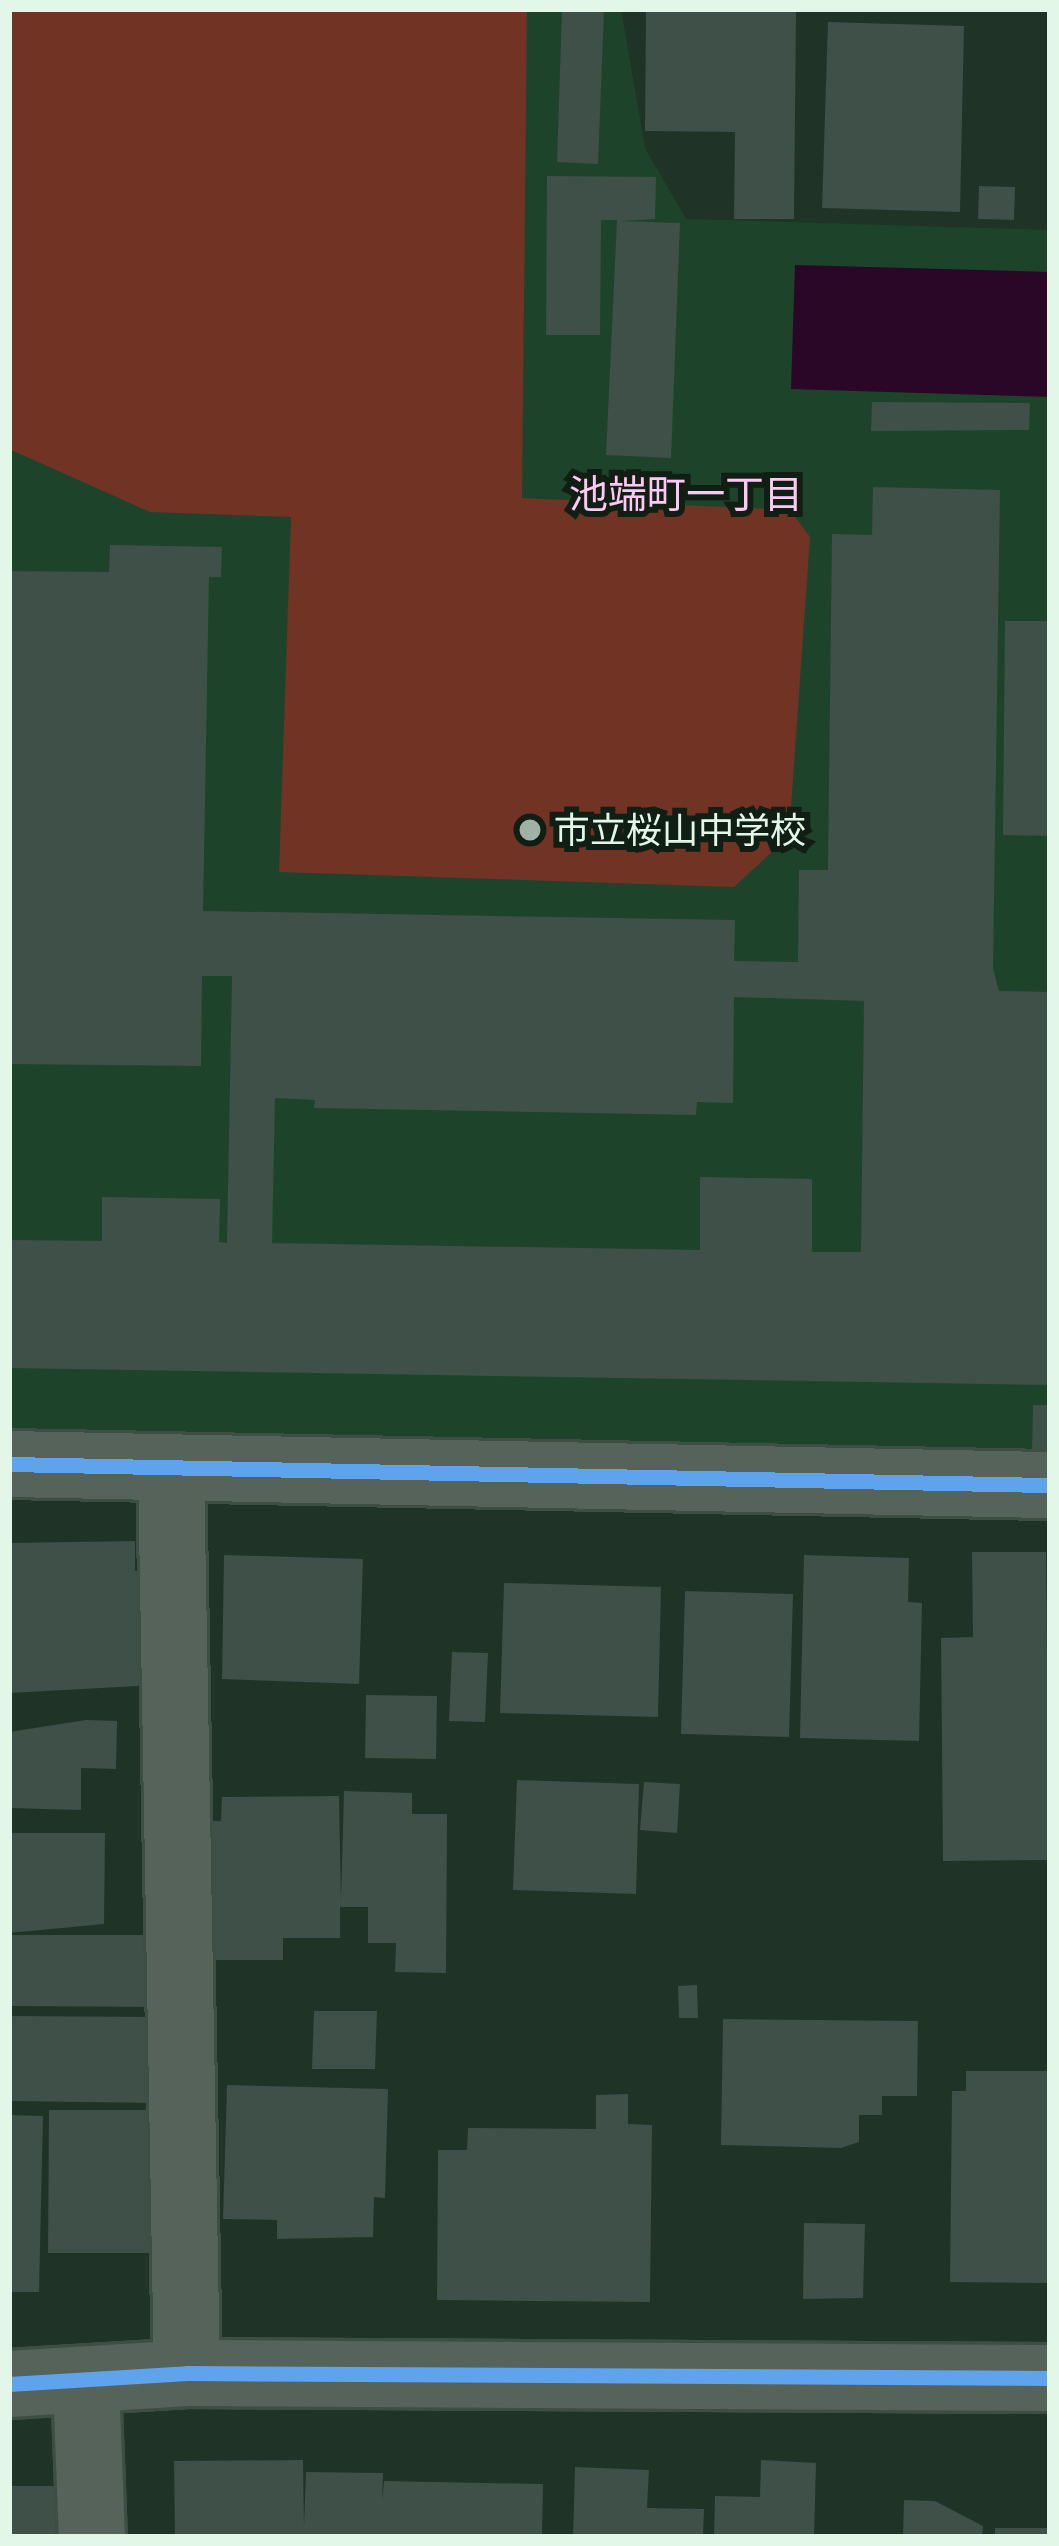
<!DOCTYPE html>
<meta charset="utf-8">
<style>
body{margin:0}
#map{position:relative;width:1059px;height:2546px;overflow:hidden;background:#203327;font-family:Mulish,"Noto Sans JP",sans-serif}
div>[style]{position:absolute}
.built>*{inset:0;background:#1d442b}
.green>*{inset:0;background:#703324}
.water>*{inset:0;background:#2a0726}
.building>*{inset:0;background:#3e5047}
.roads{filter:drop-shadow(3px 0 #3d4e43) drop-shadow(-3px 0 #3d4e43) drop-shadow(0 3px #3d4e43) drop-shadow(0 -3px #3d4e43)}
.minor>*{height:66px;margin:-33px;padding:0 33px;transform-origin:33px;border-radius:33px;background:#56635b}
.cycleway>*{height:15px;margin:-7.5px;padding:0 7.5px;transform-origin:7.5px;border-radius:7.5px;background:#60a3ed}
.dots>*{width:33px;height:33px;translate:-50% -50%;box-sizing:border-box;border:6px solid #101e14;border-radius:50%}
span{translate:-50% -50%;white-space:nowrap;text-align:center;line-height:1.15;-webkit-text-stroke:12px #101e14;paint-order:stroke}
.poi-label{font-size:36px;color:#e3f7e8}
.left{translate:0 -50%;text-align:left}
.neighbourhood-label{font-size:39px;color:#fdc9f2}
.frame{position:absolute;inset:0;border:12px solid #e3f7e8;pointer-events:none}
</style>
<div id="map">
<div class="built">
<i style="clip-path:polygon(9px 9px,621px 9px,645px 148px,686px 219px,1050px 230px,1050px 1453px,9px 1430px)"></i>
</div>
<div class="green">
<i style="clip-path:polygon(9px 9px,527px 9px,522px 498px,790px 510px,810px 537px,789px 836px,734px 887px,279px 872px,291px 517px,150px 512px,9px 449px)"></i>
</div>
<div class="water">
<i style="clip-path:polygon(795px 265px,1050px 272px,1050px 397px,791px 389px)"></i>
</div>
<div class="building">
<i style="clip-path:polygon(562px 9px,604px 9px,598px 164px,557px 162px)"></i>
<i style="clip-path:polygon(646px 9px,796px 9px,794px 219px,734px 219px,735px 132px,645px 131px)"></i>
<i style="clip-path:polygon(828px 22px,964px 26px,960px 212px,822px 208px)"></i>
<i style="clip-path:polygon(547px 176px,656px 177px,655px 219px,621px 221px,680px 223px,671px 458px,606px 455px,617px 220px,601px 220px,600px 335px,546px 335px)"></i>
<i style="clip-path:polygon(979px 186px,1015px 187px,1014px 220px,978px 219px)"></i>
<i style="clip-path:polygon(872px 402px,1030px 403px,1029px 430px,871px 431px)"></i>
<i style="clip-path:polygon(evenodd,873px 487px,1000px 490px,993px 969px,999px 991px,1050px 992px,1050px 1385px,9px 1368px,9px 1240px,102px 1241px,102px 1197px,220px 1199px,219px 1242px,227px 1243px,232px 976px,202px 976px,201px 1066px,9px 1064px,9px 571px,109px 572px,110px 545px,222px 547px,221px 577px,209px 577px,203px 911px,735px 920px,734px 961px,798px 962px,799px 870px,828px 870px,832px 534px,872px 535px,873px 487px,734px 997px,864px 1001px,861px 1252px,812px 1252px,812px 1179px,700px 1177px,700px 1250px,272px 1243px,275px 1098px,315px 1100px,314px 1108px,696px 1115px,697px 1102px,733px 1103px,734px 997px)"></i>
<i style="clip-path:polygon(1005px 621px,1050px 621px,1050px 836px,1003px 835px)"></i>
<i style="clip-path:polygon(1033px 1405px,1050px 1405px,1050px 1451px,1032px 1451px)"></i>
<i style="clip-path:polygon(135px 1541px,135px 1571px,154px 1571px,156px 1685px,9px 1693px,9px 1543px)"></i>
<i style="clip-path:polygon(972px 1552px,1046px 1552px,1049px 1860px,943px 1861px,941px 1638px,973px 1637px)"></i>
<i style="clip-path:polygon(224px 1555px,363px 1559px,359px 1684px,222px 1679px)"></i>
<i style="clip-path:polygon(804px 1555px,909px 1558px,908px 1602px,922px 1603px,919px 1741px,800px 1738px)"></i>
<i style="clip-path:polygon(504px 1583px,661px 1587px,658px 1717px,500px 1713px)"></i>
<i style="clip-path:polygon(685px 1591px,793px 1594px,789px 1737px,681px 1734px)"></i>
<i style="clip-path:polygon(452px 1652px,488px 1653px,485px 1722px,449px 1721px)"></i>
<i style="clip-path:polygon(366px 1695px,437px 1696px,436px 1759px,365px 1758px)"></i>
<i style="clip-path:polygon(86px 1720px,117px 1721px,116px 1769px,81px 1768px,81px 1810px,9px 1808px,9px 1732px)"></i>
<i style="clip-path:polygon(517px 1780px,639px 1784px,636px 1894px,513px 1890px)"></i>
<i style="clip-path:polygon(644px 1782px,680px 1784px,677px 1833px,640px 1830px)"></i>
<i style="clip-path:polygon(344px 1791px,412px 1793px,412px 1814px,447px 1814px,446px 1973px,395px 1972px,396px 1943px,368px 1943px,368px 1907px,340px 1907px,340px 1938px,283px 1938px,283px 1960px,208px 1960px,208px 1821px,221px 1821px,222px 1797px,339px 1796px,341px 1901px)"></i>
<i style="clip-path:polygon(9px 1833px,105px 1833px,104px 1924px,9px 1933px)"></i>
<i style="clip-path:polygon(9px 1935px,157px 1935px,156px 2007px,9px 2006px)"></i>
<i style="clip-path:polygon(697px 1985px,698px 2018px,679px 2018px,678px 1986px)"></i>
<i style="clip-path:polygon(314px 2011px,377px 2011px,375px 2069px,312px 2069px)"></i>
<i style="clip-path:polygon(9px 2016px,158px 2017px,158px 2103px,9px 2101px)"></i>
<i style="clip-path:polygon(723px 2019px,918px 2021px,917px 2096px,882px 2096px,882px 2115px,859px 2115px,859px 2142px,841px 2148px,721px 2145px)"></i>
<i style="clip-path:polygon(966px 2071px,1050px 2071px,1050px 2283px,950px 2282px,952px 2091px,966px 2091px)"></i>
<i style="clip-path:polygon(227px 2085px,388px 2089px,385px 2198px,374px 2197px,373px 2237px,277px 2239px,277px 2220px,223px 2219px)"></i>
<i style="clip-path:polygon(628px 2094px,628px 2124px,652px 2125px,650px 2302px,437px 2300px,438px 2150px,467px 2150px,468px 2128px,596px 2129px,596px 2095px)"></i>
<i style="clip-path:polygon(49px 2110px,158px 2110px,158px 2253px,48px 2253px)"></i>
<i style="clip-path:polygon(9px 2115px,43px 2116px,39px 2292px,9px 2292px)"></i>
<i style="clip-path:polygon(804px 2223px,865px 2224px,863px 2298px,803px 2299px)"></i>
<i style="clip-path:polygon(303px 2460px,304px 2526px,306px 2472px,383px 2473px,382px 2502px,384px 2481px,543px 2484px,542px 2537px,175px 2537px,174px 2461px)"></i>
<i style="clip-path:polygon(761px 2460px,816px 2463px,814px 2537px,714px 2537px,715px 2496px,760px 2497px)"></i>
<i style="clip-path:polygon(575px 2467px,649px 2470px,647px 2508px,704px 2509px,703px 2537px,573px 2537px)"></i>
<i style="clip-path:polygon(9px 2486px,69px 2486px,68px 2537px,9px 2537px)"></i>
<i style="clip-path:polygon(904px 2500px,935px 2501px,983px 2526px,982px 2537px,903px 2537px)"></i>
<i style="clip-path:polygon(995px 2528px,1050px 2528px,1050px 2537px,995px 2537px)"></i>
</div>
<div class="roads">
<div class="minor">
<i style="left:9px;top:1464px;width:1041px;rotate:1.16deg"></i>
<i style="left:171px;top:1469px;width:904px;rotate:88.99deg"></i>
<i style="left:86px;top:2383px;width:154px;rotate:87.8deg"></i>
<i style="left:9px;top:2384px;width:178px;rotate:-3.5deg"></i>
<i style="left:187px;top:2373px;width:863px;rotate:0.33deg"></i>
</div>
</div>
<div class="cycleway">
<i style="left:9px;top:1464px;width:1041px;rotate:1.16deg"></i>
<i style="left:9px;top:2384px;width:178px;rotate:-3.5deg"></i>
<i style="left:187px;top:2373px;width:863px;rotate:0.33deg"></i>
</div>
<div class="dots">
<i style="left:530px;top:830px;background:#9fb2a4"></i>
</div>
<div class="poi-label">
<span class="left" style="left:554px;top:830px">市立桜山中学校</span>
</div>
<div class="neighbourhood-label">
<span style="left:686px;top:494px">池端町一丁目</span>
</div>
<div class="frame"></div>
</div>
